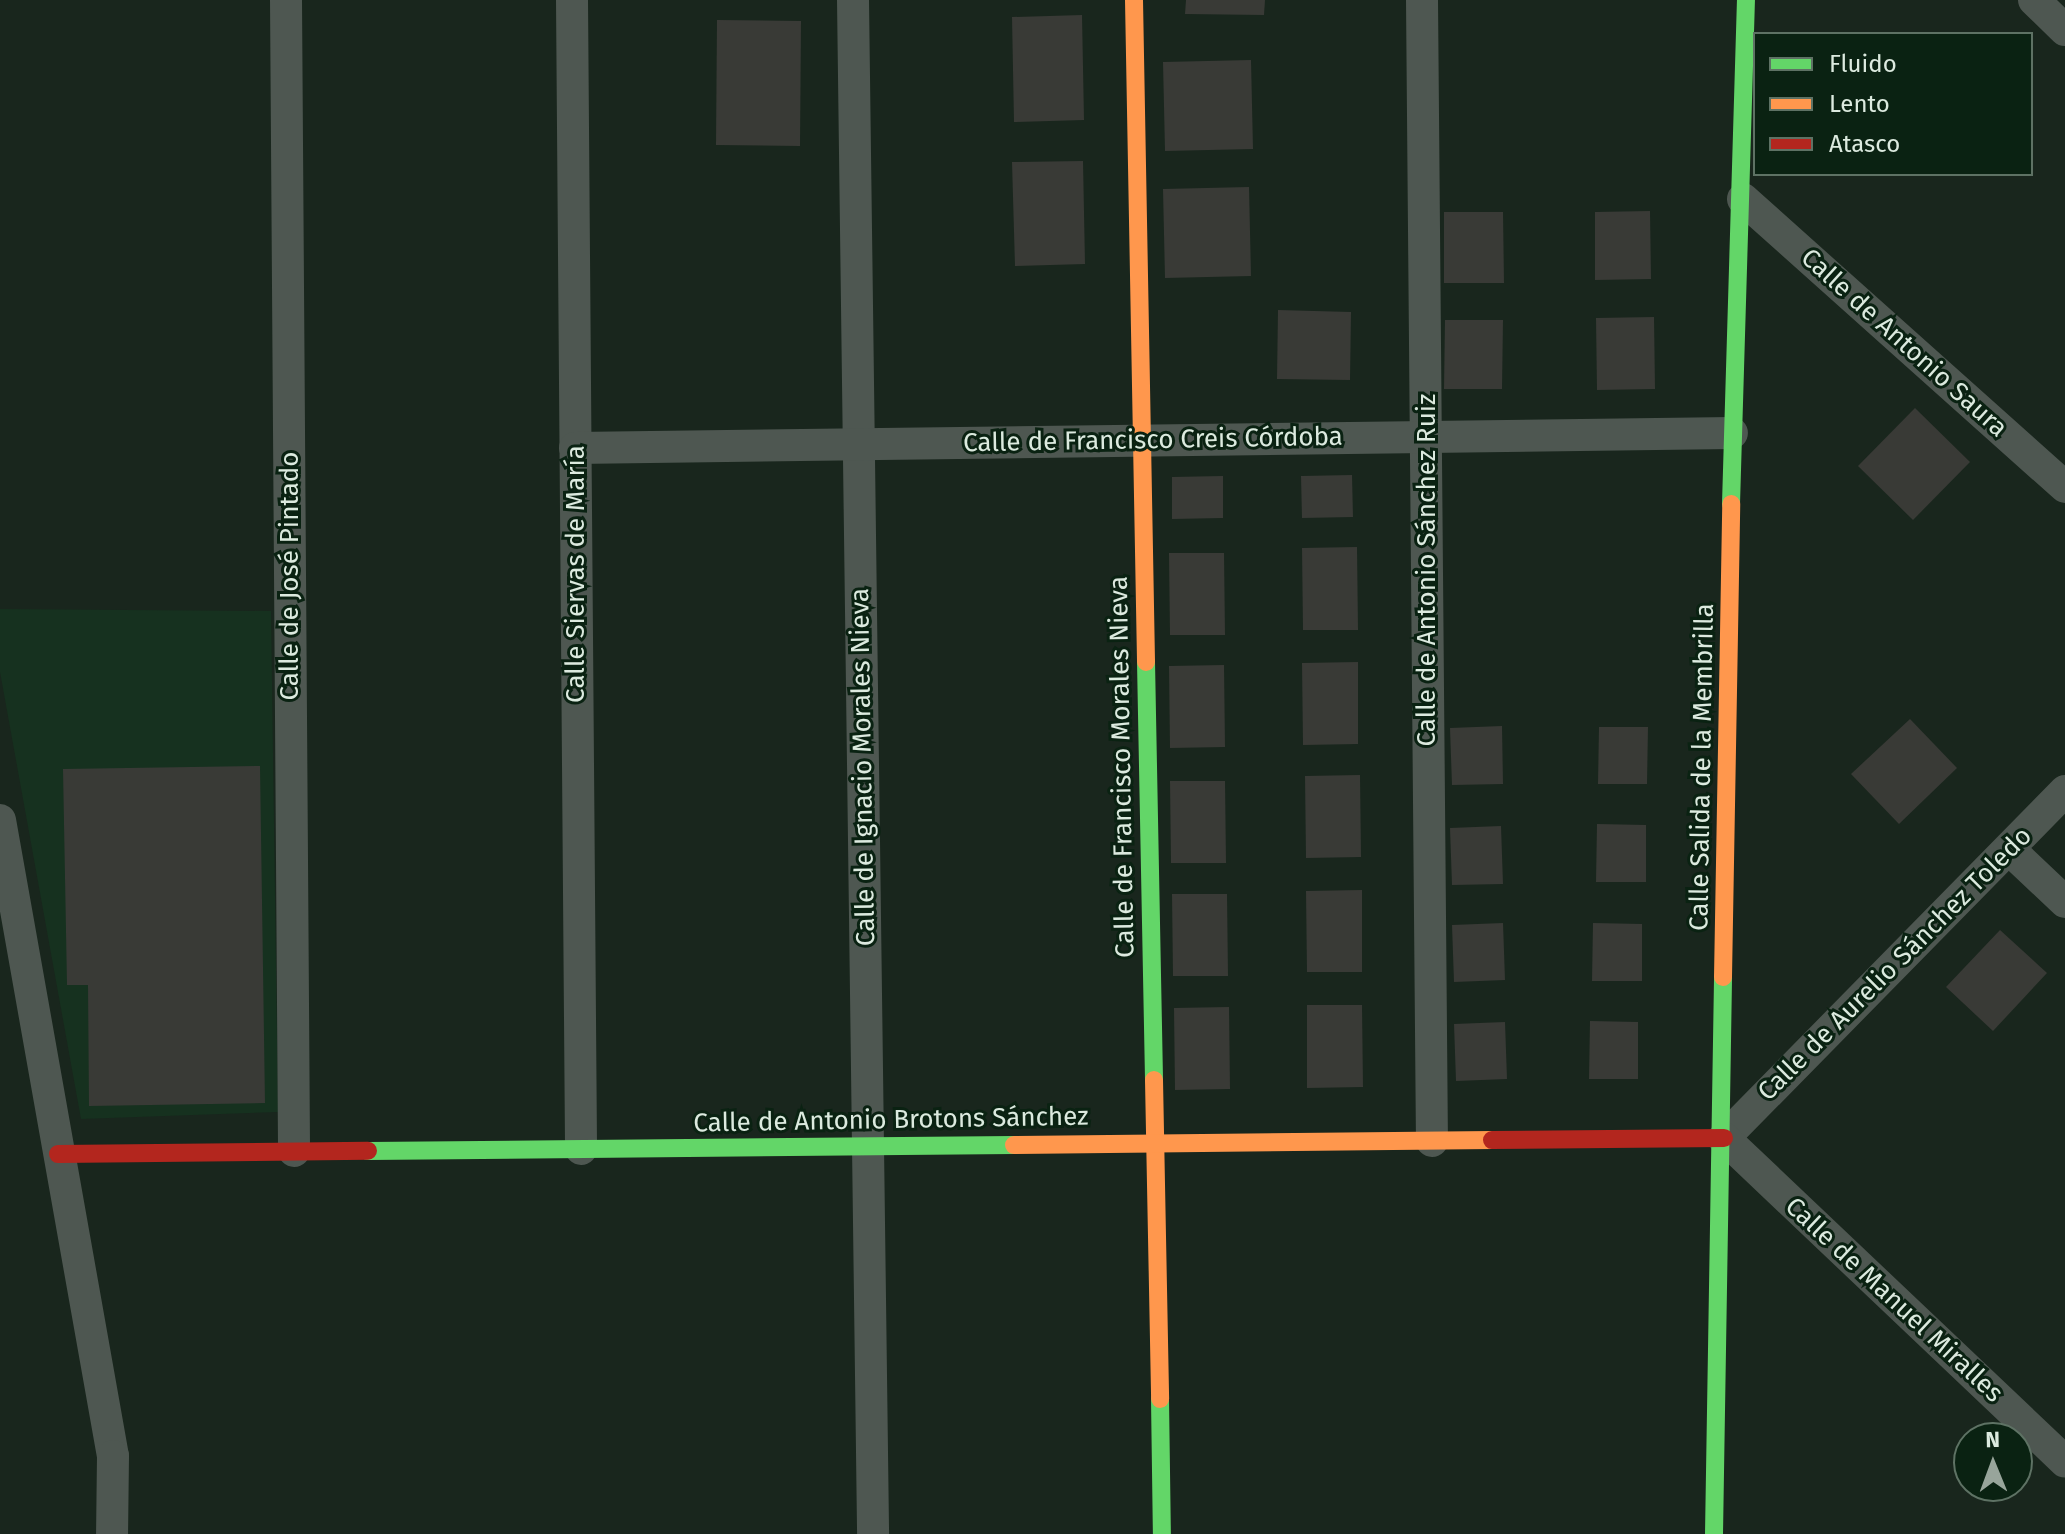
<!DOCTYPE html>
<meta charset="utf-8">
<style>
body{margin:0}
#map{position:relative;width:2065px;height:1534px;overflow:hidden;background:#19261d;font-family:"Fira Sans",sans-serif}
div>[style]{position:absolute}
.built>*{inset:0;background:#16311f}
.building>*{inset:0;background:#393a36}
.street>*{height:32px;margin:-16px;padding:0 16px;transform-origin:16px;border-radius:16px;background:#4e5751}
.fast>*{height:18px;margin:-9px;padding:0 9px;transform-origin:9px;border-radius:9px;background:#63d668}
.slow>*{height:18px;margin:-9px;padding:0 9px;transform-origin:9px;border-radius:9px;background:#ff974d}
.jam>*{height:18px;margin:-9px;padding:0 9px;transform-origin:9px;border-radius:9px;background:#b3261e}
span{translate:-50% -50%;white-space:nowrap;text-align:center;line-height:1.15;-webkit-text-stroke:6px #0a2212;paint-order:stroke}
.street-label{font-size:26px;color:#dceadf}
.legend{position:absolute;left:1753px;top:32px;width:280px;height:144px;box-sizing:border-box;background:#0a2212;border:2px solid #5e7264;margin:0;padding:10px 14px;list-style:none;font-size:24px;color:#dceadf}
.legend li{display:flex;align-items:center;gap:16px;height:40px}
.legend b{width:40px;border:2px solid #5e7264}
.north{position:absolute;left:1953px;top:1422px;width:80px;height:80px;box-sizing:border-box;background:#0a2212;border:2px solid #5e7264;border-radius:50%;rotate:359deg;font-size:22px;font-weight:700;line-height:32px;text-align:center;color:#dceadf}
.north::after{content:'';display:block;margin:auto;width:28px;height:36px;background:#98a59b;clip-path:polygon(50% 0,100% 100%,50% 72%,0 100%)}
</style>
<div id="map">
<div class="built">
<i style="clip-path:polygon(0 609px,271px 611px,278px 1112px,81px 1119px,0 672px)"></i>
</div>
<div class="building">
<i style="clip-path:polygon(1186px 0,1265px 0,1264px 15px,1185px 14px)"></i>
<i style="clip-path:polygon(1082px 15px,1084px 120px,1014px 122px,1012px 17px)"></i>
<i style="clip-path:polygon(717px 20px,801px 21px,800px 146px,716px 145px)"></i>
<i style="clip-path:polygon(1251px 60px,1253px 149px,1165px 151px,1163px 62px)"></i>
<i style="clip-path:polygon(1083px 161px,1085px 264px,1015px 266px,1012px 162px)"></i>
<i style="clip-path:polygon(1249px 187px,1251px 276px,1165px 278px,1163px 189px)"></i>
<i style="clip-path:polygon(1650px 211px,1651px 279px,1595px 280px,1595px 212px)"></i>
<i style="clip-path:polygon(1444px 212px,1503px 212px,1504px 283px,1444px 283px)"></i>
<i style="clip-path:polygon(1278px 310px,1351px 312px,1350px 380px,1277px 379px)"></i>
<i style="clip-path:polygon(1654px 317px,1655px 389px,1597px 390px,1596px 318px)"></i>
<i style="clip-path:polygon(1445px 320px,1503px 320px,1502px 389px,1444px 389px)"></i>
<i style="clip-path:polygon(1915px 408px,1970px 462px,1913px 520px,1858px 466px)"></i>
<i style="clip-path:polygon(1352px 475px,1353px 517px,1302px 518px,1301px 476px)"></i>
<i style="clip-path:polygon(1223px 476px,1223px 518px,1172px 519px,1172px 477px)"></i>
<i style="clip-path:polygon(1357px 547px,1358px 630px,1303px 630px,1302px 548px)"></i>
<i style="clip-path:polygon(1169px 553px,1224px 553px,1225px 635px,1170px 635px)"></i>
<i style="clip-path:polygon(1358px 662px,1358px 744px,1303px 745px,1302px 663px)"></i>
<i style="clip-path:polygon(1224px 665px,1225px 747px,1170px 748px,1169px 666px)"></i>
<i style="clip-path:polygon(1910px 719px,1957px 768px,1899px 824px,1851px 774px)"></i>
<i style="clip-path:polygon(1502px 726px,1503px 784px,1452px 785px,1450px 728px)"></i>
<i style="clip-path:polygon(1599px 727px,1648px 727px,1647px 784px,1598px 784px)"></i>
<i style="clip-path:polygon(260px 766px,265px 1103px,89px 1106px,88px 985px,67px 985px,63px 769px)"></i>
<i style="clip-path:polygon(1360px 775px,1361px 857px,1306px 858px,1305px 776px)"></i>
<i style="clip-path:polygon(1170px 781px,1225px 781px,1226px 863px,1171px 863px)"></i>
<i style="clip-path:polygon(1597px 824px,1646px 825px,1646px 882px,1596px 882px)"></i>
<i style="clip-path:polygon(1501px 826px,1503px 884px,1452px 885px,1450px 828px)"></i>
<i style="clip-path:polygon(1362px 890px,1362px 972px,1307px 972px,1306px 891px)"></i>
<i style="clip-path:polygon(1172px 894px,1227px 894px,1228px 976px,1173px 976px)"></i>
<i style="clip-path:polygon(1503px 923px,1505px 980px,1454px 982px,1452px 925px)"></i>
<i style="clip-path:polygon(1593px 923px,1642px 924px,1642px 981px,1592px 981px)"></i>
<i style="clip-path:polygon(2000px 930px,2047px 973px,1993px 1031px,1946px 987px)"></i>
<i style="clip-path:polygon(1307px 1005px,1362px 1005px,1363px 1087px,1307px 1088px)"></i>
<i style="clip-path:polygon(1229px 1007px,1230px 1089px,1175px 1090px,1174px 1008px)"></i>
<i style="clip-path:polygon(1590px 1021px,1638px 1022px,1638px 1079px,1589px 1079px)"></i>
<i style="clip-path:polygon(1505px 1022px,1507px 1079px,1456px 1081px,1454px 1024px)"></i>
</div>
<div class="street">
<i style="left:286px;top:0;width:1151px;rotate:89.6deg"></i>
<i style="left:572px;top:0;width:1149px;rotate:89.55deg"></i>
<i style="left:853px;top:0;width:1534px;rotate:89.25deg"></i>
<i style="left:1422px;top:0;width:1141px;rotate:89.5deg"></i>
<i style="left:2034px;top:0;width:43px;rotate:44.1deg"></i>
<i style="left:1743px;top:199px;width:432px;rotate:41.8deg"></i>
<i style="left:575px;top:448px;width:1157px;rotate:-0.74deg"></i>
<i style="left:2065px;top:791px;width:487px;rotate:134.5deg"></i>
<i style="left:1724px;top:1138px;width:470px;rotate:43.5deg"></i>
<i style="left:0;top:820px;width:646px;rotate:79.93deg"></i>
<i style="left:113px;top:1456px;width:78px;rotate:90.7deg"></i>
<i style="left:2009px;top:849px;width:77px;rotate:43.4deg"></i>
</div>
<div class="fast">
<i style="left:1731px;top:504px;width:504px;rotate:-88.3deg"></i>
<i style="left:1146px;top:662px;width:418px;rotate:88.9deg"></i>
<i style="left:368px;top:1151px;width:646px;rotate:-0.53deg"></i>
<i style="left:1160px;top:1399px;width:135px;rotate:89.2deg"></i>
<i style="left:1714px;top:1534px;width:557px;rotate:-89.07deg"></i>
</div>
<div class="slow">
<i style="left:1134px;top:0;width:662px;rotate:88.96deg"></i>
<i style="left:1723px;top:977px;width:473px;rotate:-89deg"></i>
<i style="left:1154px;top:1080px;width:319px;rotate:88.9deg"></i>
<i style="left:1014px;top:1145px;width:478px;rotate:-0.6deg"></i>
</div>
<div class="jam">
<i style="left:1492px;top:1140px;width:232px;rotate:-0.5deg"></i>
<i style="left:58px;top:1154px;width:310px;rotate:-0.6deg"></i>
</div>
<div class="street-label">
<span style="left:1904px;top:343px;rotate:42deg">Calle de Antonio Saura</span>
<span style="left:1153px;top:440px;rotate:-1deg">Calle de Francisco Creis Córdoba</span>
<span style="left:1427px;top:570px;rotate:-90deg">Calle de Antonio Sánchez Ruiz</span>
<span style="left:576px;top:574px;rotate:-90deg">Calle Siervas de María</span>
<span style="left:290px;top:576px;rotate:-90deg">Calle de José Pintado</span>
<span style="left:863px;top:767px;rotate:-91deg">Calle de Ignacio Morales Nieva</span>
<span style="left:1122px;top:767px;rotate:-91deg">Calle de Francisco Morales Nieva</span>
<span style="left:1702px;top:767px;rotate:-89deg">Calle Salida de la Membrilla</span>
<span style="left:1895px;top:964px;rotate:-45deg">Calle de Aurelio Sánchez Toledo</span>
<span style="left:891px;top:1120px;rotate:-1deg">Calle de Antonio Brotons Sánchez</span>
<span style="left:1894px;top:1300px;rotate:43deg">Calle de Manuel Miralles</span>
</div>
<ul class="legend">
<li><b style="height:10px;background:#63d668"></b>Fluido</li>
<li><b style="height:10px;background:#ff974d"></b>Lento</li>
<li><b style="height:10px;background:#b3261e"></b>Atasco</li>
</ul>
<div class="north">N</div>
</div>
